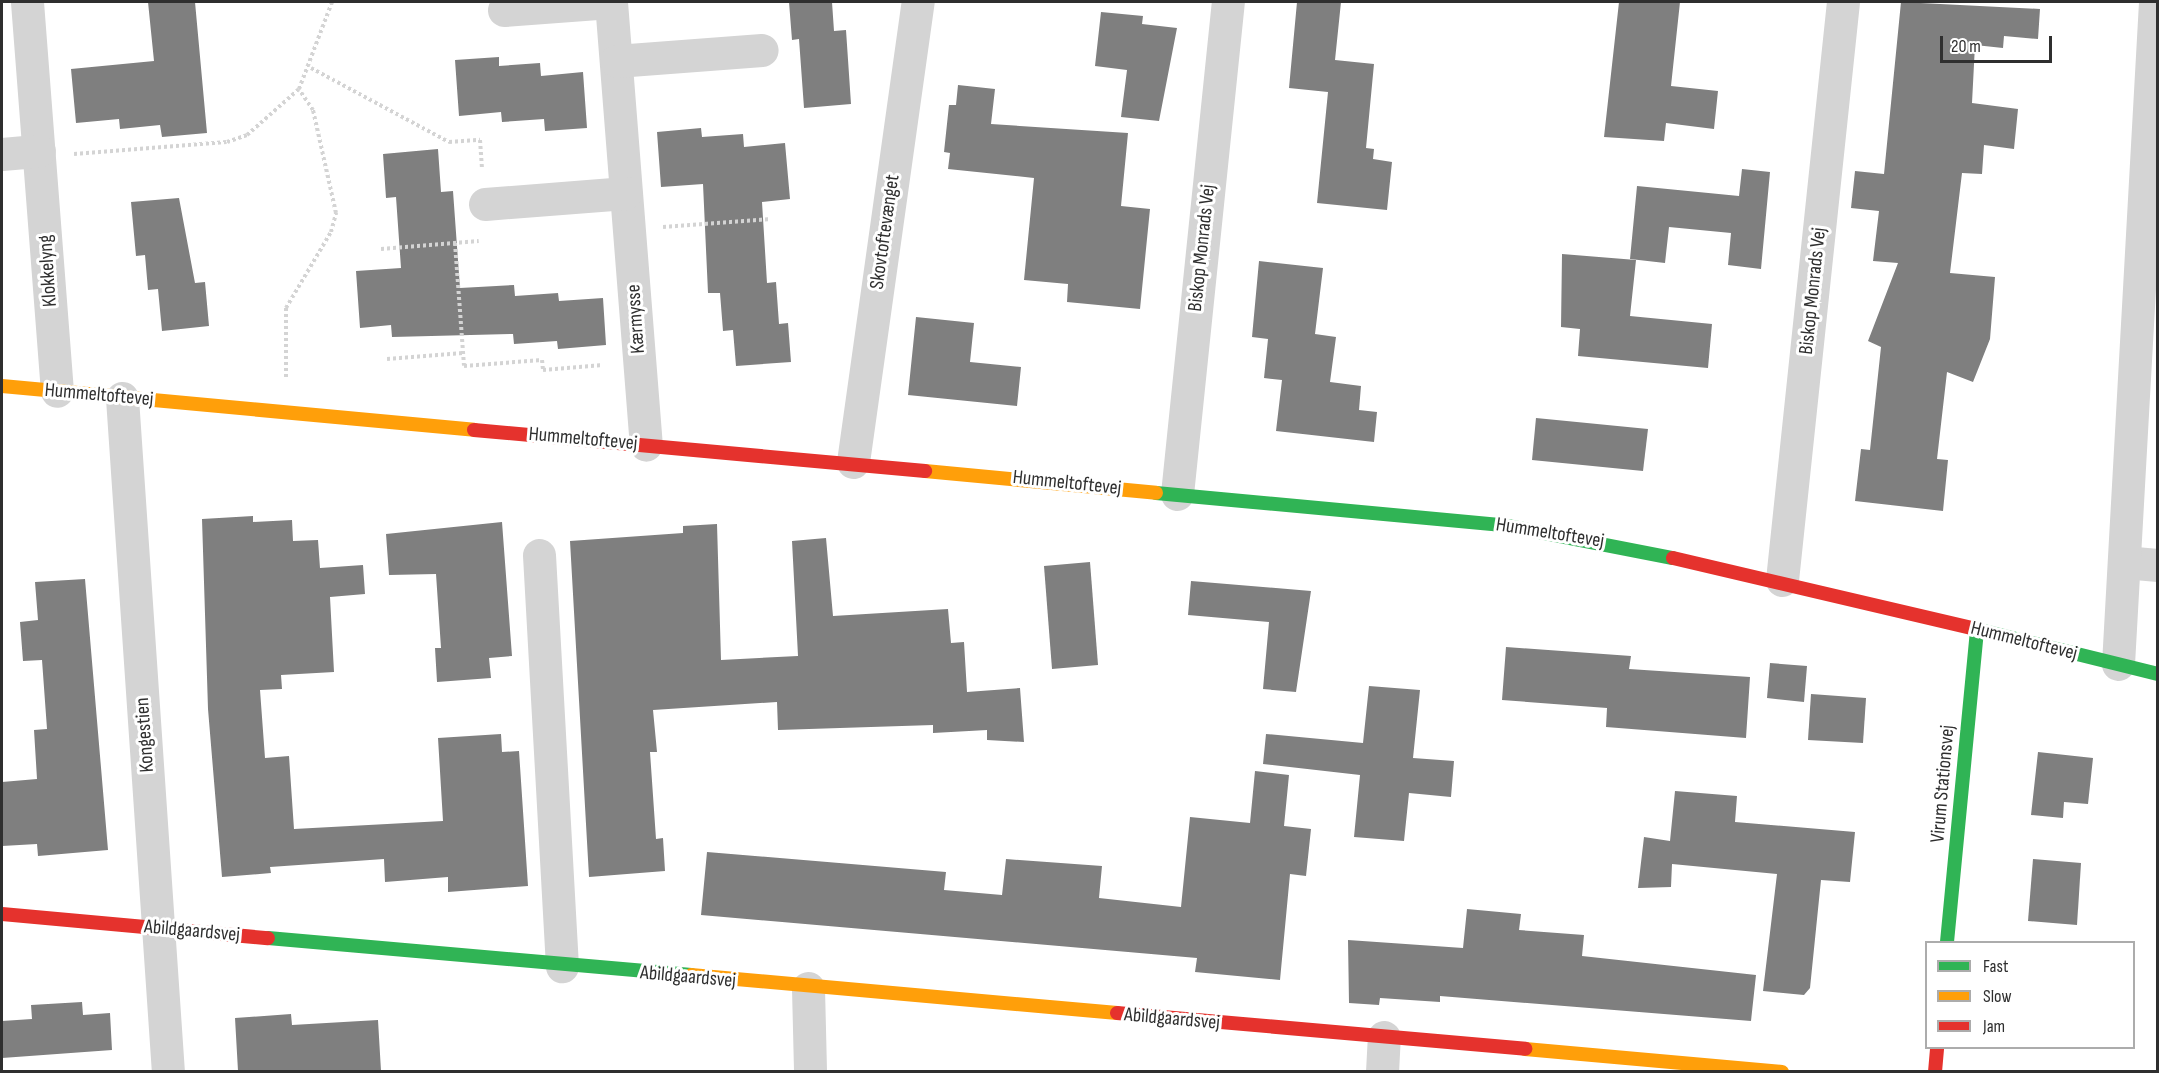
<!DOCTYPE html>
<meta charset="utf-8">
<style>
body{margin:0}
#map{position:relative;width:2159px;height:1073px;overflow:hidden;background:#fff;font-family:"Sofia Sans Condensed",sans-serif}
div>[style]{position:absolute}
.building>*{inset:0;background:#7f7f7f}
.path>*{height:4px;margin-top:-2px;transform-origin:0;background:repeating-linear-gradient(90deg,#d4d4d4 0 3px,transparent 0 6px)}
.street>*{height:33px;margin:-16.5px;padding:0 16.5px;transform-origin:16.5px;border-radius:16.5px;background:#d4d4d4}
.fast>*{height:14px;margin:-7px;padding:0 7px;transform-origin:7px;border-radius:7px;background:#30b455}
.slow>*{height:14px;margin:-7px;padding:0 7px;transform-origin:7px;border-radius:7px;background:#ff9f0a}
.jam>*{height:14px;margin:-7px;padding:0 7px;transform-origin:7px;border-radius:7px;background:#e5322d}
span{translate:-50% -50%;white-space:nowrap;text-align:center;line-height:1.15;-webkit-text-stroke:6px #fff;paint-order:stroke}
.street-label{font-size:20px;color:#2f2f2f}
.frame{position:absolute;inset:0;border:3px solid #2f2f2f;pointer-events:none}
.legend{position:absolute;left:1925px;top:941px;width:210px;height:108px;box-sizing:border-box;background:#fff;border:2px solid #acacac;margin:0;padding:8px 10px;list-style:none;font-size:18px;color:#2f2f2f}
.legend li{display:flex;align-items:center;gap:12px;height:30px}
.legend b{width:30px;border:2px solid #acacac}
.scale{position:absolute;left:1940px;top:36px;width:112px;height:27px;box-sizing:border-box;border:3px solid #2f2f2f;border-top:0;padding-left:8px;font-size:18px;line-height:21px;white-space:nowrap;color:#2f2f2f;-webkit-text-stroke:4px #fff;paint-order:stroke}
</style>
<div id="map">
<div class="building">
<i style="clip-path:polygon(148px 2px,195px 2px,207px 133px,162px 137px,160px 125px,120px 129px,119px 119px,76px 123px,71px 69px,154px 61px)"></i>
<i style="clip-path:polygon(789px 2px,832px 2px,834px 31px,846px 30px,851px 104px,804px 108px,799px 39px,792px 40px)"></i>
<i style="clip-path:polygon(1297px 2px,1341px 2px,1335px 60px,1374px 64px,1366px 148px,1374px 149px,1373px 159px,1392px 162px,1387px 210px,1317px 203px,1328px 92px,1289px 88px)"></i>
<i style="clip-path:polygon(1619px 2px,1680px 2px,1671px 86px,1718px 91px,1714px 129px,1666px 123px,1664px 141px,1604px 137px)"></i>
<i style="clip-path:polygon(1901px 2px,2040px 9px,2038px 39px,2004px 36px,2003px 48px,1975px 45px,1972px 103px,2018px 109px,2014px 149px,1984px 145px,1982px 174px,1962px 173px,1950px 273px,1995px 277px,1990px 339px,1973px 382px,1947px 372px,1937px 459px,1948px 460px,1943px 511px,1855px 501px,1861px 449px,1870px 450px,1881px 347px,1868px 341px,1898px 263px,1873px 261px,1879px 211px,1851px 208px,1855px 171px,1884px 174px)"></i>
<i style="clip-path:polygon(1101px 12px,1143px 16px,1142px 24px,1177px 28px,1159px 121px,1121px 117px,1127px 70px,1095px 66px)"></i>
<i style="clip-path:polygon(499px 57px,499px 66px,540px 63px,541px 76px,583px 72px,587px 128px,545px 131px,544px 119px,502px 122px,501px 112px,459px 116px,455px 60px)"></i>
<i style="clip-path:polygon(958px 85px,995px 89px,991px 124px,1128px 133px,1121px 206px,1150px 209px,1140px 309px,1067px 302px,1068px 284px,1024px 280px,1034px 178px,948px 169px,950px 153px,944px 152px,949px 105px,956px 105px)"></i>
<i style="clip-path:polygon(701px 128px,702px 137px,743px 134px,744px 147px,785px 143px,790px 199px,762px 202px,767px 283px,776px 282px,779px 324px,788px 323px,791px 362px,736px 366px,733px 330px,723px 331px,720px 293px,708px 293px,703px 184px,661px 187px,657px 132px)"></i>
<i style="clip-path:polygon(438px 149px,441px 192px,453px 191px,460px 288px,514px 285px,515px 296px,558px 293px,559px 301px,603px 298px,606px 345px,558px 349px,557px 341px,514px 344px,513px 334px,392px 337px,391px 325px,360px 328px,356px 271px,401px 268px,396px 197px,386px 198px,383px 154px)"></i>
<i style="clip-path:polygon(1742px 169px,1770px 172px,1761px 269px,1728px 265px,1731px 233px,1669px 227px,1665px 263px,1630px 259px,1637px 186px,1739px 196px)"></i>
<i style="clip-path:polygon(179px 198px,195px 283px,205px 282px,209px 326px,162px 331px,158px 289px,148px 290px,145px 255px,136px 256px,131px 202px)"></i>
<i style="clip-path:polygon(1562px 254px,1636px 260px,1630px 316px,1712px 324px,1708px 368px,1578px 356px,1580px 329px,1561px 327px)"></i>
<i style="clip-path:polygon(1259px 261px,1323px 268px,1315px 334px,1336px 337px,1330px 382px,1361px 386px,1359px 410px,1377px 412px,1374px 442px,1276px 431px,1282px 380px,1264px 378px,1268px 339px,1252px 337px)"></i>
<i style="clip-path:polygon(916px 317px,974px 323px,970px 362px,1021px 367px,1017px 406px,908px 395px)"></i>
<i style="clip-path:polygon(1536px 418px,1648px 429px,1643px 471px,1532px 460px)"></i>
<i style="clip-path:polygon(253px 516px,253px 522px,292px 520px,293px 541px,318px 540px,320px 568px,363px 565px,365px 594px,330px 597px,334px 672px,281px 675px,282px 689px,260px 690px,265px 758px,289px 756px,294px 829px,443px 821px,438px 738px,501px 734px,502px 752px,519px 751px,528px 886px,448px 892px,448px 877px,385px 882px,384px 859px,270px 867px,271px 873px,222px 877px,208px 709px,202px 519px)"></i>
<i style="clip-path:polygon(502px 522px,512px 656px,489px 658px,491px 678px,437px 682px,435px 648px,441px 648px,436px 574px,389px 575px,386px 534px)"></i>
<i style="clip-path:polygon(717px 524px,721px 660px,798px 656px,792px 541px,826px 538px,833px 616px,948px 609px,951px 643px,964px 642px,967px 692px,1020px 688px,1024px 742px,987px 740px,987px 730px,933px 733px,933px 725px,778px 730px,777px 702px,653px 710px,657px 752px,650px 752px,656px 839px,663px 838px,665px 871px,589px 877px,570px 541px,683px 533px,683px 526px)"></i>
<i style="clip-path:polygon(1090px 562px,1098px 665px,1052px 669px,1044px 566px)"></i>
<i style="clip-path:polygon(85px 579px,108px 850px,38px 856px,37px 844px,2px 846px,2px 782px,37px 779px,34px 730px,47px 729px,42px 660px,23px 661px,20px 622px,38px 620px,35px 582px)"></i>
<i style="clip-path:polygon(1191px 581px,1311px 591px,1296px 692px,1263px 689px,1269px 622px,1188px 615px)"></i>
<i style="clip-path:polygon(1506px 647px,1631px 656px,1629px 669px,1750px 677px,1746px 738px,1606px 727px,1607px 708px,1502px 700px)"></i>
<i style="clip-path:polygon(1770px 663px,1807px 666px,1804px 702px,1767px 698px)"></i>
<i style="clip-path:polygon(1369px 686px,1420px 690px,1413px 758px,1454px 761px,1451px 797px,1409px 793px,1404px 841px,1354px 837px,1360px 775px,1263px 764px,1266px 734px,1363px 743px)"></i>
<i style="clip-path:polygon(1811px 694px,1866px 698px,1863px 743px,1808px 740px)"></i>
<i style="clip-path:polygon(2038px 752px,2093px 758px,2088px 804px,2064px 802px,2063px 818px,2031px 815px)"></i>
<i style="clip-path:polygon(1255px 771px,1289px 775px,1284px 826px,1311px 829px,1306px 876px,1290px 874px,1280px 980px,1195px 972px,1197px 958px,701px 915px,707px 852px,946px 872px,944px 890px,1002px 895px,1006px 859px,1102px 866px,1099px 898px,1181px 907px,1190px 817px,1250px 823px)"></i>
<i style="clip-path:polygon(1675px 791px,1737px 796px,1735px 822px,1855px 832px,1850px 882px,1821px 880px,1810px 988px,1804px 995px,1763px 991px,1777px 874px,1672px 864px,1671px 887px,1638px 888px,1644px 837px,1670px 841px)"></i>
<i style="clip-path:polygon(2033px 859px,2081px 863px,2077px 925px,2028px 921px)"></i>
<i style="clip-path:polygon(1467px 909px,1521px 914px,1519px 930px,1584px 935px,1582px 956px,1756px 975px,1751px 1021px,1440px 996px,1440px 1002px,1380px 998px,1379px 1005px,1349px 1003px,1348px 940px,1463px 948px)"></i>
<i style="clip-path:polygon(82px 1002px,83px 1015px,110px 1013px,112px 1050px,2px 1058px,2px 1021px,32px 1019px,31px 1005px)"></i>
<i style="clip-path:polygon(291px 1014px,292px 1025px,378px 1020px,381px 1071px,238px 1071px,235px 1018px)"></i>
</div>
<div class="path">
<i style="left:311px;top:68px;width:157px;rotate:28.2deg"></i>
<i style="left:449px;top:142px;width:31px;rotate:-4deg"></i>
<i style="left:480px;top:140px;width:30px;rotate:86deg"></i>
<i style="left:74px;top:154px;width:153px;rotate:-4.5deg"></i>
<i style="left:227px;top:142px;width:21px;rotate:-19deg"></i>
<i style="left:247px;top:135px;width:69px;rotate:-41.5deg"></i>
<i style="left:299px;top:89px;width:93px;rotate:-69.2deg"></i>
<i style="left:663px;top:227px;width:108px;rotate:-4.2deg"></i>
<i style="left:455px;top:243px;width:123px;rotate:85.8deg"></i>
<i style="left:464px;top:366px;width:78px;rotate:-4.4deg"></i>
<i style="left:542px;top:360px;width:10px;rotate:84deg"></i>
<i style="left:543px;top:370px;width:60px;rotate:-4.8deg"></i>
<i style="left:381px;top:249px;width:98px;rotate:-4.7deg"></i>
<i style="left:387px;top:359px;width:76px;rotate:-4.5deg"></i>
<i style="left:286px;top:377px;width:69px;rotate:-90deg"></i>
<i style="left:286px;top:308px;width:88px;rotate:-59.4deg"></i>
<i style="left:331px;top:232px;width:20px;rotate:-75deg"></i>
<i style="left:336px;top:213px;width:106px;rotate:-102.6deg"></i>
<i style="left:313px;top:110px;width:25px;rotate:-124deg"></i>
</div>
<div class="street">
<i style="left:27px;top:2px;width:390px;rotate:85.6deg"></i>
<i style="left:504px;top:10px;width:107px;rotate:-4.3deg"></i>
<i style="left:611px;top:2px;width:444px;rotate:85.5deg"></i>
<i style="left:616px;top:61px;width:146px;rotate:-4.3deg"></i>
<i style="left:2px;top:154px;width:37px;rotate:-5deg"></i>
<i style="left:485px;top:204px;width:141px;rotate:-4.5deg"></i>
<i style="left:122px;top:398px;width:676px;rotate:86.1deg"></i>
<i style="left:853px;top:462px;width:465px;rotate:-82deg"></i>
<i style="left:1177px;top:494px;width:495px;rotate:-84.1deg"></i>
<i style="left:539px;top:555px;width:412px;rotate:86.8deg"></i>
<i style="left:2124px;top:562px;width:34px;rotate:5deg"></i>
<i style="left:1782px;top:580px;width:581px;rotate:-83.98deg"></i>
<i style="left:2118px;top:664px;width:663px;rotate:-86.8deg"></i>
<i style="left:808px;top:988px;width:84px;rotate:88.6deg"></i>
<i style="left:1382px;top:1072px;width:35px;rotate:-87deg"></i>
</div>
<div class="fast">
<i style="left:1156px;top:493px;width:348px;rotate:5.3deg"></i>
<i style="left:1503px;top:525px;width:173px;rotate:11deg"></i>
<i style="left:1980px;top:630px;width:183px;rotate:13.9deg"></i>
<i style="left:268px;top:938px;width:425px;rotate:5deg"></i>
<i style="left:1947px;top:942px;width:314px;rotate:-84.5deg"></i>
</div>
<div class="slow">
<i style="left:2px;top:386px;width:474px;rotate:5.3deg"></i>
<i style="left:925px;top:471px;width:232px;rotate:5.4deg"></i>
<i style="left:691px;top:975px;width:428px;rotate:5.1deg"></i>
<i style="left:1525px;top:1049px;width:258px;rotate:5.1deg"></i>
</div>
<div class="jam">
<i style="left:474px;top:430px;width:453px;rotate:5.2deg"></i>
<i style="left:1673px;top:558px;width:315px;rotate:13.2deg"></i>
<i style="left:2px;top:914px;width:267px;rotate:5.2deg"></i>
<i style="left:1117px;top:1013px;width:410px;rotate:5deg"></i>
<i style="left:1935px;top:1072px;width:24px;rotate:-85deg"></i>
</div>
<div class="street-label">
<span style="left:885px;top:232px;rotate:-82deg">Skovtoftevænget</span>
<span style="left:1202px;top:248px;rotate:-84deg">Biskop Monrads Vej</span>
<span style="left:48px;top:271px;rotate:-94deg">Klokkelyng</span>
<span style="left:1813px;top:291px;rotate:-84deg">Biskop Monrads Vej</span>
<span style="left:636px;top:319px;rotate:-94deg">Kærmysse</span>
<span style="left:99px;top:395px;rotate:5deg">Hummeltoftevej</span>
<span style="left:583px;top:439px;rotate:5deg">Hummeltoftevej</span>
<span style="left:1067px;top:483px;rotate:6deg">Hummeltoftevej</span>
<span style="left:1550px;top:533px;rotate:9deg">Hummeltoftevej</span>
<span style="left:2024px;top:641px;rotate:14deg">Hummeltoftevej</span>
<span style="left:145px;top:735px;rotate:-94deg">Kongestien</span>
<span style="left:1943px;top:784px;rotate:-85deg">Virum Stationsvej</span>
<span style="left:192px;top:931px;rotate:5deg">Abildgaardsvej</span>
<span style="left:688px;top:977px;rotate:5deg">Abildgaardsvej</span>
<span style="left:1172px;top:1019px;rotate:5deg">Abildgaardsvej</span>
</div>
<div class="frame"></div>
<ul class="legend">
<li><b style="height:8px;background:#30b455"></b>Fast</li>
<li><b style="height:8px;background:#ff9f0a"></b>Slow</li>
<li><b style="height:8px;background:#e5322d"></b>Jam</li>
</ul>
<div class="scale">20 m</div>
</div>
